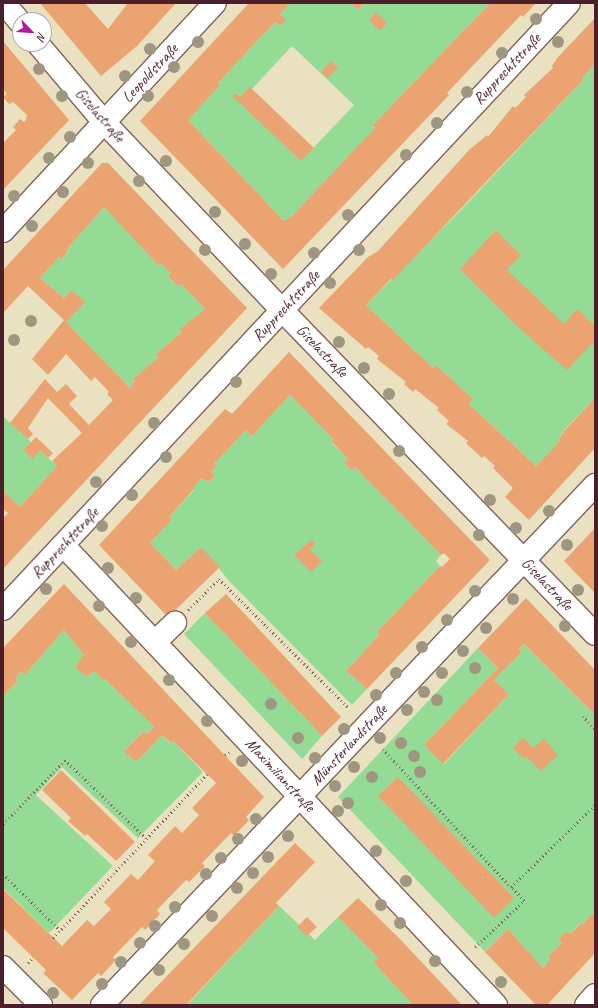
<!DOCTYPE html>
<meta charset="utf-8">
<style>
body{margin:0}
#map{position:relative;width:598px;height:1008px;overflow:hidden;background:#eae1c0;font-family:Caveat,sans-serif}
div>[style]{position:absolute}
.green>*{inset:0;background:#94dc96}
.building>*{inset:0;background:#eca372}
.path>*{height:2.5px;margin-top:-1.25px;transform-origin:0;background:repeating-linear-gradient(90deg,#82635f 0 1px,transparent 0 4px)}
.roads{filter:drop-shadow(1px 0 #82635f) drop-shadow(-1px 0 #82635f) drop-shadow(0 1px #82635f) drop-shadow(0 -1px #82635f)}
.minor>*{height:22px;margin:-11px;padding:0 11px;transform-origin:11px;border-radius:11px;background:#fff}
.trees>*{width:12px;height:12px;margin:-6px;border-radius:50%;background:#9e9680}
span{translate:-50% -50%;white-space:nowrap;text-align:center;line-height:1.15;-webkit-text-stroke:3px #fff;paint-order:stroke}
.street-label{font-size:16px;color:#4a1f2b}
.frame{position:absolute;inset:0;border:4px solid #4a1f2b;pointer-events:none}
.north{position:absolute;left:12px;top:12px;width:40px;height:40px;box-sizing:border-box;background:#fff;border:1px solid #b7a5aa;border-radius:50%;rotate:115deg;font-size:11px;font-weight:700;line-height:16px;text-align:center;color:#4a1f2b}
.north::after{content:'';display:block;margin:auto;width:14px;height:18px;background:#b5179e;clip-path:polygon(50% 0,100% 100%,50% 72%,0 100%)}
</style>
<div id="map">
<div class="green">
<i style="clip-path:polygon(evenodd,289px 3px,351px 3px,358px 10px,364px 3px,490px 3px,372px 126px,375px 129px,293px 215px,284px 221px,188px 120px,218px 83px,275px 22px,280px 26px,285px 19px,280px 15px,289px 3px,292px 46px,354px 105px,301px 161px,233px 96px,236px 93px,240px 97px,252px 89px,292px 46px)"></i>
<i style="clip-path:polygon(595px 64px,595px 398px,565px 429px,558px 440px,560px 441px,536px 466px,469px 404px,473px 399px,436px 365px,433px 368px,366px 305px,460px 211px,584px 79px,583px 77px)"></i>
<i style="clip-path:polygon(104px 207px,158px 264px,160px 263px,171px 273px,168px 276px,178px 286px,181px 284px,205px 309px,180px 330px,182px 332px,156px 354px,159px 357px,133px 379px,135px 381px,130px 388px,66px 322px,84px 302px,71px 290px,64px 298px,40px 278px,59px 257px,62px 259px,69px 251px,67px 249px)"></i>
<i style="clip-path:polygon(290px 395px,334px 440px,332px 443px,348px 459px,344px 463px,352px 470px,355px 467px,441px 555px,436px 561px,440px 566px,377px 632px,379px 635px,346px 671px,367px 689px,352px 705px,231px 583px,201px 547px,176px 570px,150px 543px,172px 520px,169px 517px,195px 489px,193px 487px,202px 478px,209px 482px,215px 477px,211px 472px,216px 467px,214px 464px,246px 430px,252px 436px)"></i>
<i style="clip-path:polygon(3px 416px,31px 442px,23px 450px,33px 458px,40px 450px,57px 466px,20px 507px,3px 492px)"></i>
<i style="clip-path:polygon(205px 613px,322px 736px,302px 759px,184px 634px)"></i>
<i style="clip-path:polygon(64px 630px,84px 655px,76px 667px,86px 677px,94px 671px,103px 680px,105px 679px,154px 727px,147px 734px,144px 731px,125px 750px,136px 762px,162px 735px,170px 743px,173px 741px,203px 772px,138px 838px,62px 767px,36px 795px,113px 866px,49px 933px,3px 888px,3px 696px,18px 681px,15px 678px,22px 671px,25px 675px)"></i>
<i style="clip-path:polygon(524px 644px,595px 715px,595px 911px,582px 925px,580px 923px,570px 934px,566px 931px,559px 939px,562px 943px,548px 957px,550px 959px,543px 968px,508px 929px,485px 952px,338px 797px,478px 648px,498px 668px,424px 745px,444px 764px,509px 694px,494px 680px,522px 652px,519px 649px)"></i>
<i style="clip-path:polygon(276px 903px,315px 940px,338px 917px,378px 958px,373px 962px,413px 1005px,187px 1005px,279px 906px)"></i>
</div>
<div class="building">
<i style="clip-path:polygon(40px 3px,85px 3px,108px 29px,128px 3px,176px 3px,137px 46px,101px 76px)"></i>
<i style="clip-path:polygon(249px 3px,289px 3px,280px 15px,286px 19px,280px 26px,275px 22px,218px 83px,220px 85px,188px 120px,284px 221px,293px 215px,375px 128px,372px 126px,490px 3px,536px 3px,523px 17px,521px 15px,447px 93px,449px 95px,283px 269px,140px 121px)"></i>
<i style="clip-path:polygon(351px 3px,364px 3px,358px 10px)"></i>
<i style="clip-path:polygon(376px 12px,387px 23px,380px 31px,369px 20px)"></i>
<i style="clip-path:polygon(595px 18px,595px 64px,583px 77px,584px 79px,393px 280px,391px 279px,366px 305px,433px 368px,436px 365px,473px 399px,469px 404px,536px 466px,560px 441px,558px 440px,565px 430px,595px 398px,595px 448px,529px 520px,505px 497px,513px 488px,493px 468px,495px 466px,484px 456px,482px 458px,466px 443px,468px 441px,446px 424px,449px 421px,437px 410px,439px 408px,415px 389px,413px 392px,404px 384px,406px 382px,377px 359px,379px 356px,368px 347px,366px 349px,319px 308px,368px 257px,378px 251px,469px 150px,487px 135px,488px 137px,513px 106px,515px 108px,526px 97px,524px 95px,553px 68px,552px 66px,558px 57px)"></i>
<i style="clip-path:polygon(3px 41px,69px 120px,3px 190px,3px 143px,16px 130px,13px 127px,20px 119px,24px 122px,26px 120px,27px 115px,13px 102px,9px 104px,3px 97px,7px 94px,3px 89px)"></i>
<i style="clip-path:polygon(331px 61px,338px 68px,327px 78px,321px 72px)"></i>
<i style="clip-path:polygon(250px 87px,314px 148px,301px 161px,232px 96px,236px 93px,240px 97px)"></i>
<i style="clip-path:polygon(evenodd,102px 163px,108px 163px,247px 308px,3px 569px,3px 518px,8px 513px,3px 509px,3px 491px,20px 507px,57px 466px,52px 461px,82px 433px,48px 398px,28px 428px,33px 434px,28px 439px,10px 423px,45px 379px,57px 392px,66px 384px,77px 396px,69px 404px,89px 425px,113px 400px,107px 394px,109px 392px,95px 377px,91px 381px,66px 354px,48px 375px,32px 359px,64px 320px,28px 286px,3px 313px,3px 270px,102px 163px,104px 207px,158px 265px,160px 263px,171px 273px,168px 276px,178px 286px,181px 284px,205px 309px,179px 330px,182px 332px,156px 354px,159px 357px,133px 379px,135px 381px,130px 388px,66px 322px,85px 302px,71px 290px,64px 298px,40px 278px,59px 257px,62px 259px,69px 250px,67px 249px,104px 207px)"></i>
<i style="clip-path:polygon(496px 230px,521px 255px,507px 270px,564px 324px,577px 309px,595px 326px,595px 341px,567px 370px,520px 329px,460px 269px)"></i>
<i style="clip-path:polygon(289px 352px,490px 560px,367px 689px,346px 671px,379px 635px,377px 632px,440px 566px,442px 567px,450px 559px,444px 553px,441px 555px,355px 467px,352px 470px,344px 463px,348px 459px,332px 442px,334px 440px,290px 395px,252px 436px,246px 430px,214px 464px,217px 466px,211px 472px,215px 476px,209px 482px,202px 478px,193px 487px,195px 488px,169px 517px,172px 520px,150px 543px,176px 570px,201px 547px,220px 567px,168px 617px,99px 545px,225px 409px,232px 414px)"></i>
<i style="clip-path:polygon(36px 437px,53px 453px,48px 458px,40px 450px,33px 459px,23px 450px)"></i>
<i style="clip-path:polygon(595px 528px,595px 593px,564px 561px)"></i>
<i style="clip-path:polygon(311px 540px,315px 544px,310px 550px,322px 561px,311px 572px,294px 555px)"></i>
<i style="clip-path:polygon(64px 584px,264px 797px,246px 817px,249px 820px,234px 836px,231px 833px,202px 863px,205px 866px,189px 882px,186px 880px,157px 910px,160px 914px,145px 930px,142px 927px,113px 957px,116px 960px,101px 976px,98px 973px,72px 1000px,43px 973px,46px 970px,3px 928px,3px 889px,62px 946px,87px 920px,94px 926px,111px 909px,104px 902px,131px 874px,138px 880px,155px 861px,148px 855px,175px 826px,182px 833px,199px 815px,192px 808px,216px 783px,173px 741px,171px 743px,162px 735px,136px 762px,124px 751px,144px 731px,147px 734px,154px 727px,105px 679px,103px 680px,94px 671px,86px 677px,75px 667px,84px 655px,64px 630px,25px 675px,22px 671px,15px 678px,18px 681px,3px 696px,3px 648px)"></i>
<i style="clip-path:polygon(226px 594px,341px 717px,322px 736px,205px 613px)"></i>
<i style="clip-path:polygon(526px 598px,595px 670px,595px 715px,524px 644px,519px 649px,522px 652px,494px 680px,509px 694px,443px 764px,424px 745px,498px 668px,478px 648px)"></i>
<i style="clip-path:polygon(523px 738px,533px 748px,544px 739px,558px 755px,541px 771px,527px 757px,524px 759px,513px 748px)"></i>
<i style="clip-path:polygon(61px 770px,135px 842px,116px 861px,87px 834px,85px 836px,68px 821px,71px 818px,42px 790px)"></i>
<i style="clip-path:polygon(398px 777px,514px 898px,494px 918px,378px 796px)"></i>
<i style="clip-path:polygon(295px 843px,315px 862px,276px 903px,279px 906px,186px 1005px,139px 1005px)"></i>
<i style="clip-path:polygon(358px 898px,399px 938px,462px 1005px,413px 1005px,373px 962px,378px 958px,338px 917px)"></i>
<i style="clip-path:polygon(595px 911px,595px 953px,547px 1005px,536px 1005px,485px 952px,508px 929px,543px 968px,550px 959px,548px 957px,562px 943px,559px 939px,566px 931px,570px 934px,581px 923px,582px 925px)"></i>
<i style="clip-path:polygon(307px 917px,317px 927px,307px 936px,297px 927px)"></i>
</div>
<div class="path">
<i style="left:188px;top:610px;width:44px;rotate:-45deg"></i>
<i style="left:219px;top:579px;width:183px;rotate:44.8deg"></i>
<i style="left:583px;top:716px;width:18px;rotate:47deg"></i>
<i style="left:383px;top:749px;width:188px;rotate:47.2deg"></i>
<i style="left:511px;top:887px;width:117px;rotate:-44.3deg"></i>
<i style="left:225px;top:755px;width:5px;rotate:-37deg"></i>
<i style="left:3px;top:824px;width:89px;rotate:-45.9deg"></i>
<i style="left:65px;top:760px;width:112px;rotate:43.9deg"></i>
<i style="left:3px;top:874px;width:80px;rotate:44.5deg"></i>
<i style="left:53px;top:938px;width:225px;rotate:-46.8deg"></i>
<i style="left:475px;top:947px;width:67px;rotate:-43.2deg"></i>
<i style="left:524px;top:901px;width:19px;rotate:-133deg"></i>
<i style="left:28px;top:963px;width:8px;rotate:-50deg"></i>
</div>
<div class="roads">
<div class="minor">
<i style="left:4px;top:3px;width:25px;rotate:50deg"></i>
<i style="left:38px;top:44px;width:102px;rotate:49.8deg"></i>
<i style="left:104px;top:122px;width:259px;rotate:46.6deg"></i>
<i style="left:282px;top:310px;width:450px;rotate:46deg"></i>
<i style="left:3px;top:231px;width:311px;rotate:-47.1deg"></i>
<i style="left:63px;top:545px;width:632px;rotate:46.73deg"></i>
<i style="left:3px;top:609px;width:829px;rotate:-46.95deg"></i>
<i style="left:155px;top:642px;width:28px;rotate:-44deg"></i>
<i style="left:3px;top:967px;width:54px;rotate:45deg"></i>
<i style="left:102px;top:1005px;width:717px;rotate:-46.53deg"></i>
<i style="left:586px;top:1005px;width:13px;rotate:-48deg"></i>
</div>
</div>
<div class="trees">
<i style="left:536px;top:19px"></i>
<i style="left:198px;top:42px"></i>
<i style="left:558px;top:42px"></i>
<i style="left:150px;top:49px"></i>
<i style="left:502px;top:53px"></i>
<i style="left:174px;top:67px"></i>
<i style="left:39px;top:69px"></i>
<i style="left:125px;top:76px"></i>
<i style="left:467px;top:92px"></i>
<i style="left:62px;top:96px"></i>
<i style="left:148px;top:96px"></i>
<i style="left:437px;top:123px"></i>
<i style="left:70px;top:137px"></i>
<i style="left:406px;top:155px"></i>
<i style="left:49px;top:158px"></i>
<i style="left:166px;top:161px"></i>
<i style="left:88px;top:163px"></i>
<i style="left:139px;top:181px"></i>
<i style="left:63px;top:192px"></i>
<i style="left:14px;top:196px"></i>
<i style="left:215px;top:212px"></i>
<i style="left:348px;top:215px"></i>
<i style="left:32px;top:226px"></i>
<i style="left:245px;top:244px"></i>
<i style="left:205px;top:250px"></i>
<i style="left:359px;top:250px"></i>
<i style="left:314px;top:253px"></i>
<i style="left:271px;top:274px"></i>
<i style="left:330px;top:283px"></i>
<i style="left:31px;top:321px"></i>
<i style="left:14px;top:340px"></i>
<i style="left:339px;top:342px"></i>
<i style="left:364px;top:368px"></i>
<i style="left:236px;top:382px"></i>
<i style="left:389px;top:394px"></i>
<i style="left:154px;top:423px"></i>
<i style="left:399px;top:451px"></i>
<i style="left:166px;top:457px"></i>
<i style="left:96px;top:482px"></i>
<i style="left:132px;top:495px"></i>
<i style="left:490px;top:500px"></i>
<i style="left:549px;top:511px"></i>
<i style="left:102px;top:526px"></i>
<i style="left:516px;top:528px"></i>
<i style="left:479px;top:535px"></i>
<i style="left:567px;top:545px"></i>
<i style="left:108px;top:568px"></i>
<i style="left:46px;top:589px"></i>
<i style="left:578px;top:590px"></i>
<i style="left:475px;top:591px"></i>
<i style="left:136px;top:598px"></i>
<i style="left:513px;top:599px"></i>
<i style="left:99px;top:606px"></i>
<i style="left:447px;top:620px"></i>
<i style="left:565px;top:626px"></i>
<i style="left:486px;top:628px"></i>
<i style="left:131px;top:642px"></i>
<i style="left:422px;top:647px"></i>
<i style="left:463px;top:651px"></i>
<i style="left:475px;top:668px"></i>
<i style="left:396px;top:673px"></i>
<i style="left:442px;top:673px"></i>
<i style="left:169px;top:680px"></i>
<i style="left:424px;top:692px"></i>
<i style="left:376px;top:695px"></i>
<i style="left:437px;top:700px"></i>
<i style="left:271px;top:704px"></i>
<i style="left:407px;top:710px"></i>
<i style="left:207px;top:721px"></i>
<i style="left:344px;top:729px"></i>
<i style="left:298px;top:738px"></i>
<i style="left:380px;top:738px"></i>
<i style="left:401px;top:743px"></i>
<i style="left:414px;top:756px"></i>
<i style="left:315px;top:758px"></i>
<i style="left:242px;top:761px"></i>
<i style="left:354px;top:767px"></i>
<i style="left:420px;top:772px"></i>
<i style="left:372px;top:777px"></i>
<i style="left:335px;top:786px"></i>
<i style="left:348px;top:803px"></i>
<i style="left:338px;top:811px"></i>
<i style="left:256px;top:819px"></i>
<i style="left:288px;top:836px"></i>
<i style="left:238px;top:839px"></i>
<i style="left:376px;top:851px"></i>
<i style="left:268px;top:857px"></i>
<i style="left:221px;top:858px"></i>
<i style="left:253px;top:873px"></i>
<i style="left:206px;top:874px"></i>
<i style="left:406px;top:881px"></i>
<i style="left:237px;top:888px"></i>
<i style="left:381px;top:905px"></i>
<i style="left:175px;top:907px"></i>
<i style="left:212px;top:916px"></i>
<i style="left:400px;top:923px"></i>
<i style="left:155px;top:926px"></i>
<i style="left:140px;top:943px"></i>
<i style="left:184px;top:944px"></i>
<i style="left:435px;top:961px"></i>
<i style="left:121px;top:962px"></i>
<i style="left:159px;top:970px"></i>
<i style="left:501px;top:982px"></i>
<i style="left:102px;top:984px"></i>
<i style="left:53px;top:993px"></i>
</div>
<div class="street-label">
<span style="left:507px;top:69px;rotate:-47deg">Rupprechtstraße</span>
<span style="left:150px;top:73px;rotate:-47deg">Leopoldstraße</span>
<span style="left:100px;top:115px;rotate:49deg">Giselastraße</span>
<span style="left:286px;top:306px;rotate:-47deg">Rupprechtstraße</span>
<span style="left:322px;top:351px;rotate:46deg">Giselastraße</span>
<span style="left:65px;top:543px;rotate:-47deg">Rupprechtstraße</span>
<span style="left:547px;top:584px;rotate:46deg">Giselastraße</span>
<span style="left:349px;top:745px;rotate:-47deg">Münsterlandstraße</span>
<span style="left:280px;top:775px;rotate:47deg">Maximilianstraße</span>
</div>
<div class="frame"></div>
<div class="north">N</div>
</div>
